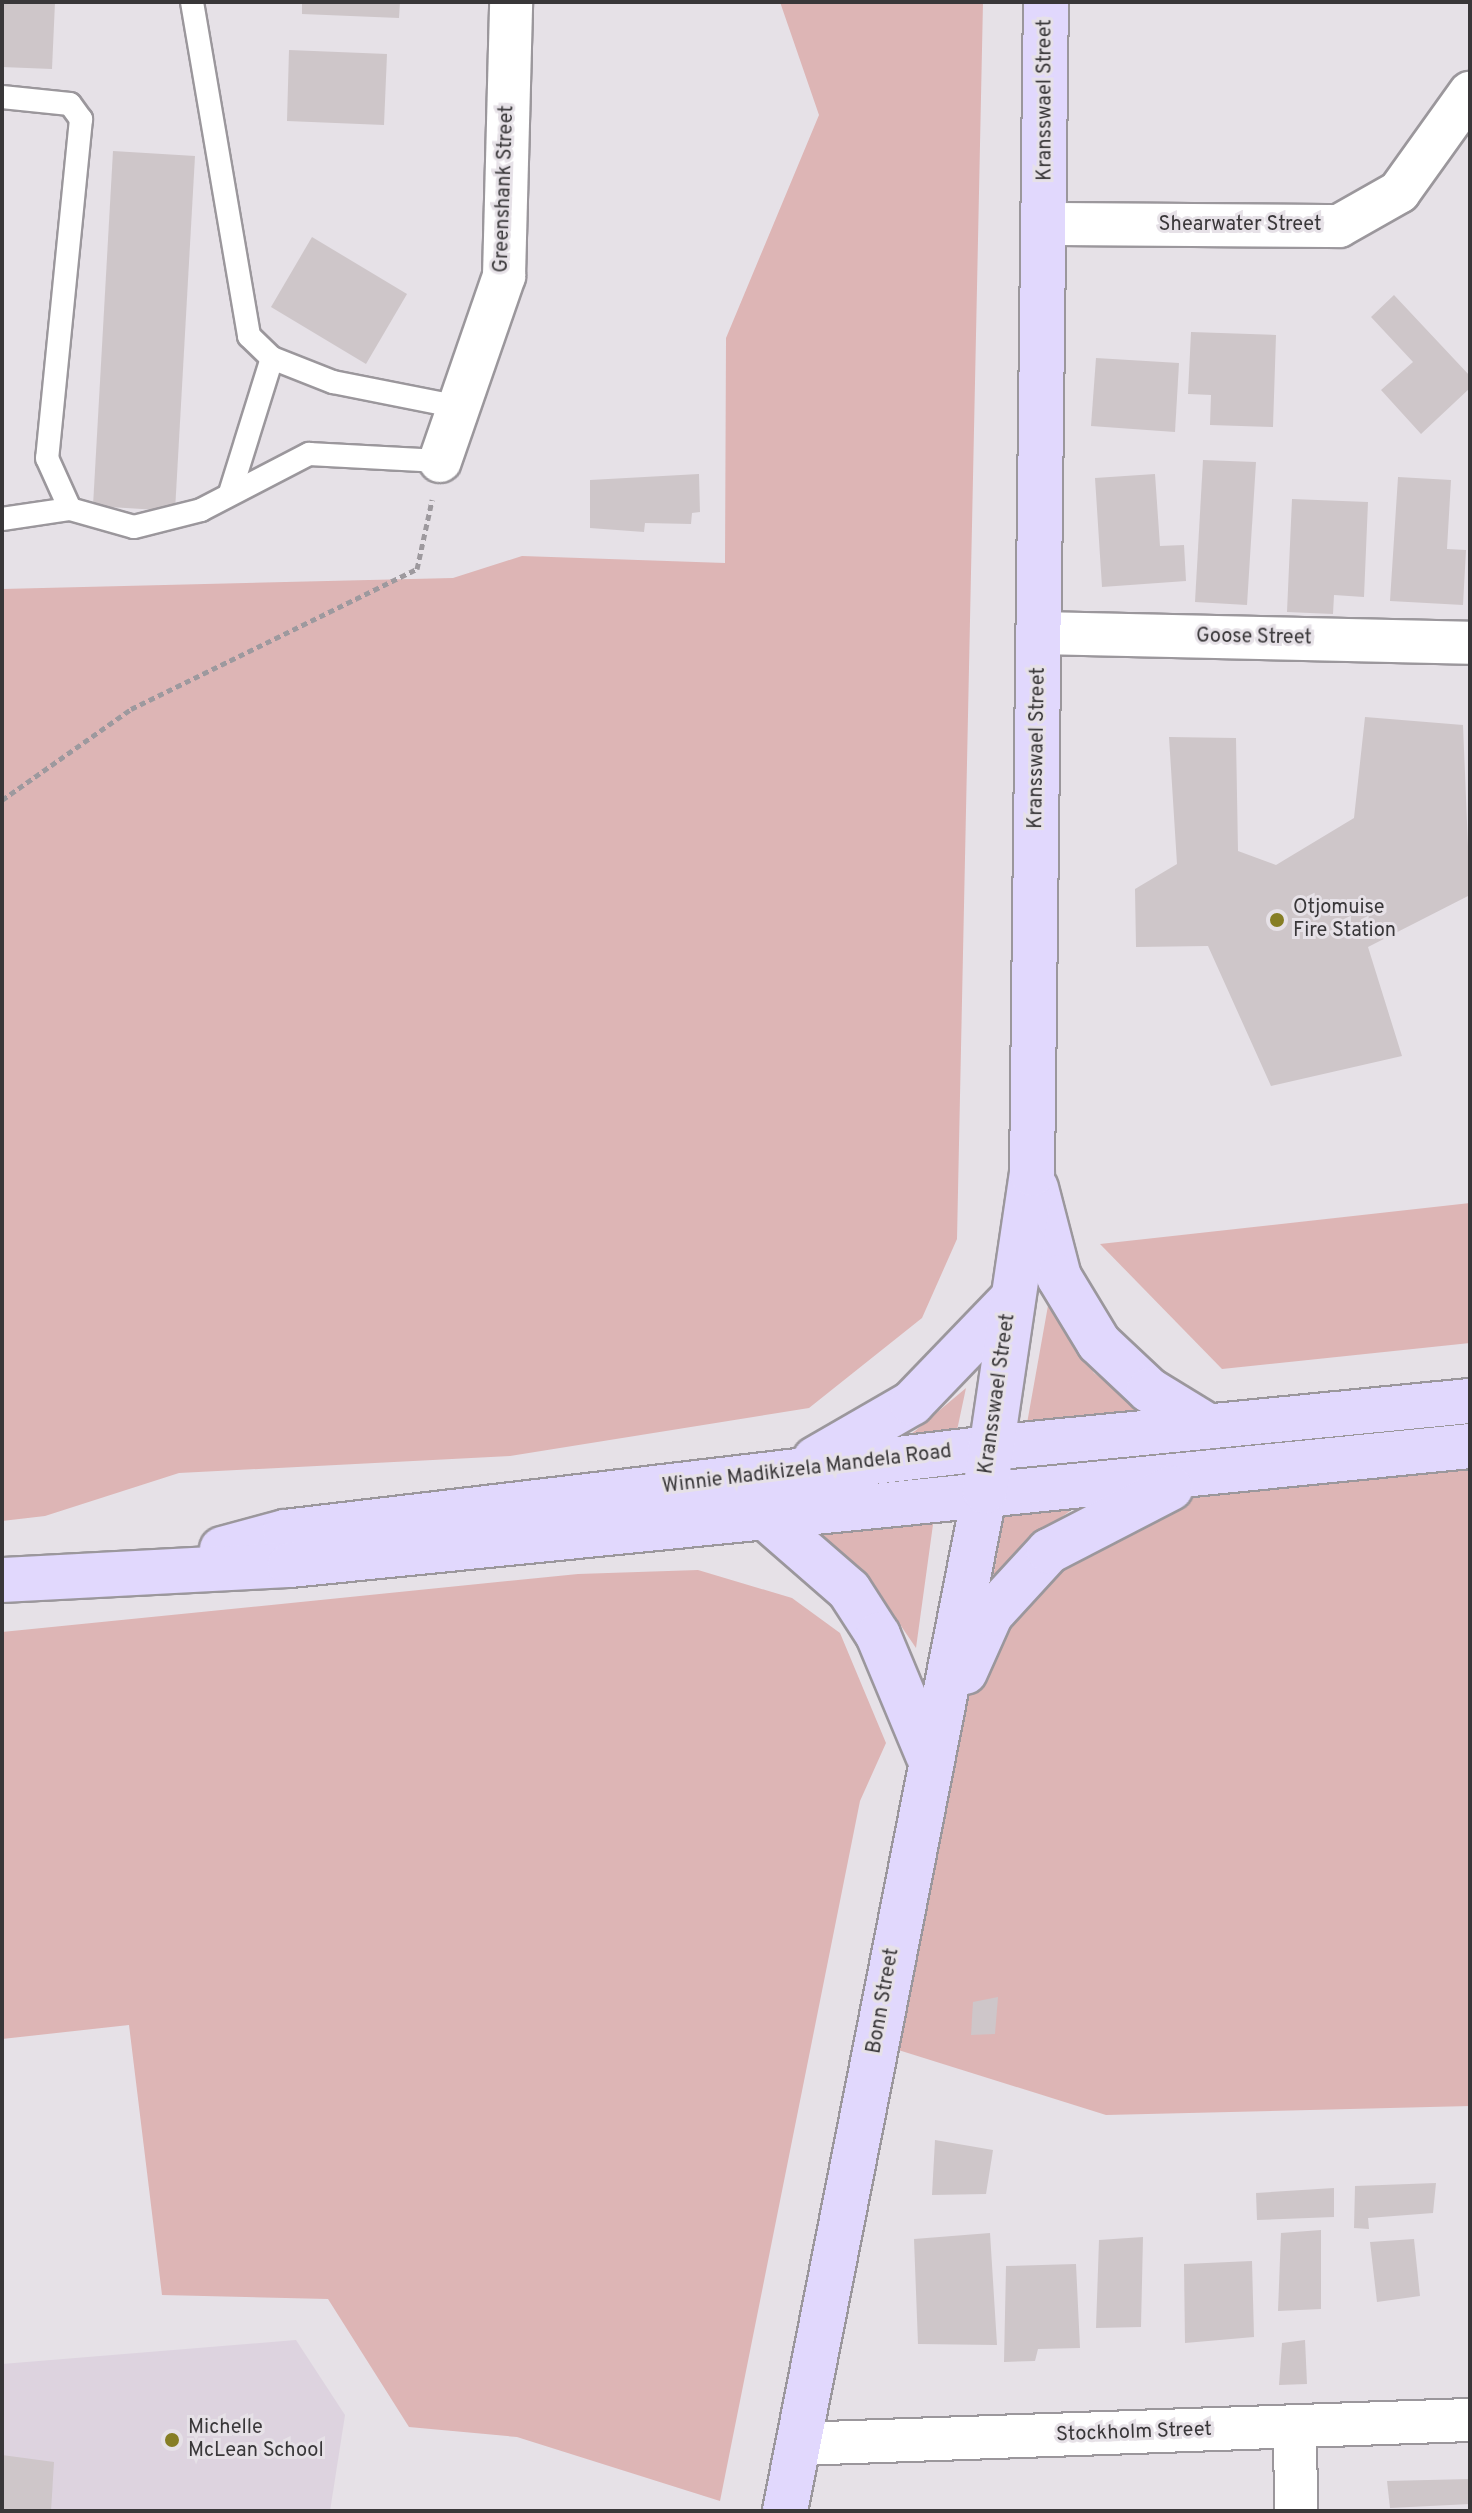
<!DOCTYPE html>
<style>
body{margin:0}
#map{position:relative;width:1472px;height:2513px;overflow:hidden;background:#e6e1e7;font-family:Overpass,sans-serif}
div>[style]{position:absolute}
.built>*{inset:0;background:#ddd3df}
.green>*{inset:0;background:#ddb5b5}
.building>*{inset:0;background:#cec6c9}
.path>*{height:5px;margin-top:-2.5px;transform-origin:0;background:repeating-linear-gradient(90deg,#9d999e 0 6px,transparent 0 10px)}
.roads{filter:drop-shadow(2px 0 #9b979c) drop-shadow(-2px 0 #9b979c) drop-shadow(0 2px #9b979c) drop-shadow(0 -2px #9b979c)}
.lane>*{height:22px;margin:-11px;padding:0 11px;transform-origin:11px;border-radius:11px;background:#fff}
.street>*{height:42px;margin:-21px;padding:0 21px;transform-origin:21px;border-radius:21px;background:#fff}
.secondary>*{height:44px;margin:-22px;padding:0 22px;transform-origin:22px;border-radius:22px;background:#e1d8fd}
.dots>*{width:22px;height:22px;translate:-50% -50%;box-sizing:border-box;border:4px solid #e6e1e7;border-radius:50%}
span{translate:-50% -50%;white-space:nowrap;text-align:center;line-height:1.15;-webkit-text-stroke:6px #e6e1e7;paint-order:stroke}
.street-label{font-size:20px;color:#393739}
.poi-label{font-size:20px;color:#393739}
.left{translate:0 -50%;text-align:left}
.frame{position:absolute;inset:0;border:4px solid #393739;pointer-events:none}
</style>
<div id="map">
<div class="built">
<i style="clip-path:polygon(296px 2340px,345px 2415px,330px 2511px,2px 2511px,2px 2364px)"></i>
</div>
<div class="green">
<i style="clip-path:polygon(780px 2px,983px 2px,957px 1239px,922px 1318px,809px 1408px,510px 1456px,179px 1473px,45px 1516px,2px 1521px,2px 589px,453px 578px,522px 556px,725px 563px,726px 338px,819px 115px)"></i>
<i style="clip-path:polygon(1470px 1203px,1470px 1343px,1222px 1369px,1100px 1244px)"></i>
<i style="clip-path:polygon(1049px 1300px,1094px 1373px,1148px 1412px,1026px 1429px)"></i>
<i style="clip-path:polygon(966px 1388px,956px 1435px,889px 1449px,915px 1431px)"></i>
<i style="clip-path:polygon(1470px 1446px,1470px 2106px,1106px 2115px,876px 2043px,928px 1755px,991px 1614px,1144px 1498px)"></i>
<i style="clip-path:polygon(1096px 1493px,1040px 1532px,993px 1577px,1007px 1501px)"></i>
<i style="clip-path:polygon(935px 1510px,916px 1648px,863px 1570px,798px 1524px)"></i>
<i style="clip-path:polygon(698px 1570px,792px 1598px,840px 1633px,886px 1743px,860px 1801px,720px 2501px,517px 2437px,409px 2427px,328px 2299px,162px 2295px,129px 2025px,2px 2039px,2px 1632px,578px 1574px)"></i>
</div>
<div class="building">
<i style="clip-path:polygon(2px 2px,55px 2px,52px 69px,2px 67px)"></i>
<i style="clip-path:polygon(302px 2px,400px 2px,399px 18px,302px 14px)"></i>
<i style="clip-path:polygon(289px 50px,387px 54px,384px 125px,287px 121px)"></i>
<i style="clip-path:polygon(113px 151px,195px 156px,175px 511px,93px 506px)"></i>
<i style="clip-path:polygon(312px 237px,407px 294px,366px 364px,271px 307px)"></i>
<i style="clip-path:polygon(1394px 295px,1470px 376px,1470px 388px,1421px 434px,1381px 390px,1413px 362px,1371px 317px)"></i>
<i style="clip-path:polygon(1191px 332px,1276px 335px,1273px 427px,1210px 425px,1211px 395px,1188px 394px)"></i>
<i style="clip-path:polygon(1096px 358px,1179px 363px,1175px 432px,1091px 426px)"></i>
<i style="clip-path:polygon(1203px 460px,1256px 462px,1247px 605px,1195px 602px)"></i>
<i style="clip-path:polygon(699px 474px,700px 512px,692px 513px,691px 524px,645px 523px,644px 532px,590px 528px,590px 480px)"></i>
<i style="clip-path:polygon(1155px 474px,1160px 546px,1184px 545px,1186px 581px,1102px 587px,1095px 478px)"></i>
<i style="clip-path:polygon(1398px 477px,1451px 480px,1447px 549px,1466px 550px,1463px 605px,1390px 601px)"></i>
<i style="clip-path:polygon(1292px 499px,1368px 502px,1364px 597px,1334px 595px,1333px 614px,1287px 612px)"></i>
<i style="clip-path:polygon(1365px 717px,1463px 725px,1470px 895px,1368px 947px,1402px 1056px,1271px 1086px,1208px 946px,1136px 947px,1135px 889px,1177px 864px,1169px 737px,1236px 738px,1238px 851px,1276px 865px,1354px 818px)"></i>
<i style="clip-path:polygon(998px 1997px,995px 2034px,971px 2035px,973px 2002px)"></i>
<i style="clip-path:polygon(935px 2140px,993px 2150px,986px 2194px,932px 2195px)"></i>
<i style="clip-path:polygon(1436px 2183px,1433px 2213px,1368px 2218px,1369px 2229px,1354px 2228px,1355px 2186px)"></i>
<i style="clip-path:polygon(1334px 2188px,1334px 2217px,1257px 2220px,1256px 2193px)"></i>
<i style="clip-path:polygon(1321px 2230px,1321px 2309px,1278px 2311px,1281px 2233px)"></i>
<i style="clip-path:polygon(990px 2233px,997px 2345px,918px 2344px,914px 2239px)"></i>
<i style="clip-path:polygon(1143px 2237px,1141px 2327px,1096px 2328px,1099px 2240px)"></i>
<i style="clip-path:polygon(1414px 2239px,1420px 2296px,1377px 2302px,1370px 2242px)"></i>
<i style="clip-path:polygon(1252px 2261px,1254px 2337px,1185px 2343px,1184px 2264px)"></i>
<i style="clip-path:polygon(1076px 2264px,1080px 2348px,1038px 2349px,1035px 2361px,1004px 2362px,1006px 2266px)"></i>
<i style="clip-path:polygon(1305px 2340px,1307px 2384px,1279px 2385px,1282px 2343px)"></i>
<i style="clip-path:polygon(2px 2455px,54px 2462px,51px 2511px,2px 2511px)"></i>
<i style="clip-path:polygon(1470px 2479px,1470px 2504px,1390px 2508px,1387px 2481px)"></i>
</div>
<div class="path">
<i style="left:2px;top:800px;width:158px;rotate:-35.2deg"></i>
<i style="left:131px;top:709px;width:318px;rotate:-26.1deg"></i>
<i style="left:417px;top:569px;width:71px;rotate:-77.7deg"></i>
</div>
<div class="roads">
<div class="lane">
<i style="left:192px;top:2px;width:339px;rotate:80.3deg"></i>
<i style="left:249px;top:336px;width:32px;rotate:44deg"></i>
<i style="left:272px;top:358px;width:66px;rotate:21.5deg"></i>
<i style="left:333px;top:382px;width:128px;rotate:11.2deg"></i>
<i style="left:2px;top:97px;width:68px;rotate:5.9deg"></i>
<i style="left:70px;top:104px;width:19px;rotate:54deg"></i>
<i style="left:81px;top:119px;width:341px;rotate:95.7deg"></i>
<i style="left:47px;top:458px;width:56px;rotate:65.7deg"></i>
<i style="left:70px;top:509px;width:66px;rotate:15.7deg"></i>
<i style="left:134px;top:527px;width:69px;rotate:-14.2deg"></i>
<i style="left:201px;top:510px;width:122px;rotate:-27.4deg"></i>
<i style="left:309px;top:454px;width:131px;rotate:3.1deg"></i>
<i style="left:230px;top:493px;width:141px;rotate:-72.7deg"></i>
<i style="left:2px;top:519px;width:69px;rotate:-8.4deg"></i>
</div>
<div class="street">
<i style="left:1046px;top:224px;width:293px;rotate:0.4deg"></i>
<i style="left:1339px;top:226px;width:69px;rotate:-29.5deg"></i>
<i style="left:1399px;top:192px;width:122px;rotate:-54.4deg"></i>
<i style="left:440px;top:461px;width:196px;rotate:-70.9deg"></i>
<i style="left:504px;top:276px;width:274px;rotate:-88.5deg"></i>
<i style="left:1039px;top:633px;width:431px;rotate:1.3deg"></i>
<i style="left:1295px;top:2428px;width:83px;rotate:89.3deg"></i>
<i style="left:798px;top:2444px;width:672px;rotate:-2.05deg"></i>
</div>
<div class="secondary">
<i style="left:1036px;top:1188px;width:92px;rotate:75.5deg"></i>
<i style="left:1059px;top:1277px;width:77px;rotate:58.8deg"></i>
<i style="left:1099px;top:1343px;width:69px;rotate:43.2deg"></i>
<i style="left:1149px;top:1390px;width:69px;rotate:31.4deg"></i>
<i style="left:815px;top:1459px;width:112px;rotate:-30deg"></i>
<i style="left:912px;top:1403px;width:141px;rotate:-46.1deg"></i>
<i style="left:765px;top:1517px;width:111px;rotate:41deg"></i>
<i style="left:849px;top:1590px;width:54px;rotate:57.2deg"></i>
<i style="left:878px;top:1635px;width:130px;rotate:67.4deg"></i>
<i style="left:222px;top:1549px;width:65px;rotate:-15.1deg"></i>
<i style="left:285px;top:1532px;width:710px;rotate:-6.79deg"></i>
<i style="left:990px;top:1448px;width:482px;rotate:-5.6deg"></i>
<i style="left:2px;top:1580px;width:288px;rotate:-3deg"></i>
<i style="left:290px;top:1565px;width:1186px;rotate:-5.76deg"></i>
<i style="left:965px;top:1672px;width:64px;rotate:-65.9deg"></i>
<i style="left:991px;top:1614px;width:86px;rotate:-47.4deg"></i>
<i style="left:1049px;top:1551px;width:137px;rotate:-27.3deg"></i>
<i style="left:785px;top:2511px;width:1039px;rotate:-78.91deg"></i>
<i style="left:985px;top:1491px;width:320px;rotate:-81.6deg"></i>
<i style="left:1032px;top:1174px;width:1172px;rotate:-89.32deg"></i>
</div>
</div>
<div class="dots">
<i style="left:1277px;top:920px;background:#867e25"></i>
<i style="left:172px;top:2440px;background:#867e25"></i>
</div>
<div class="street-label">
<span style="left:1046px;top:100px;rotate:-90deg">Kransswael Street</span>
<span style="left:505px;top:189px;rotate:-88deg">Greenshank Street</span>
<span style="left:1240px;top:225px">Shearwater Street</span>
<span style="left:1254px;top:638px;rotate:1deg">Goose Street</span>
<span style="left:1038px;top:748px;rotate:-89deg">Kransswael Street</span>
<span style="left:998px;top:1394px;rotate:-82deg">Kransswael Street</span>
<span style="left:807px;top:1470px;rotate:-7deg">Winnie Madikizela Mandela Road</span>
<span style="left:884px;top:2001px;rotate:-80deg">Bonn Street</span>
<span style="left:1134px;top:2433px;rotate:-2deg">Stockholm Street</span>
</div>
<div class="poi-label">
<span class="left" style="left:1293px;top:920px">Otjomuise<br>Fire Station</span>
<span class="left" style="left:188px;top:2440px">Michelle<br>McLean School</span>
</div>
<div class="frame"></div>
</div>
